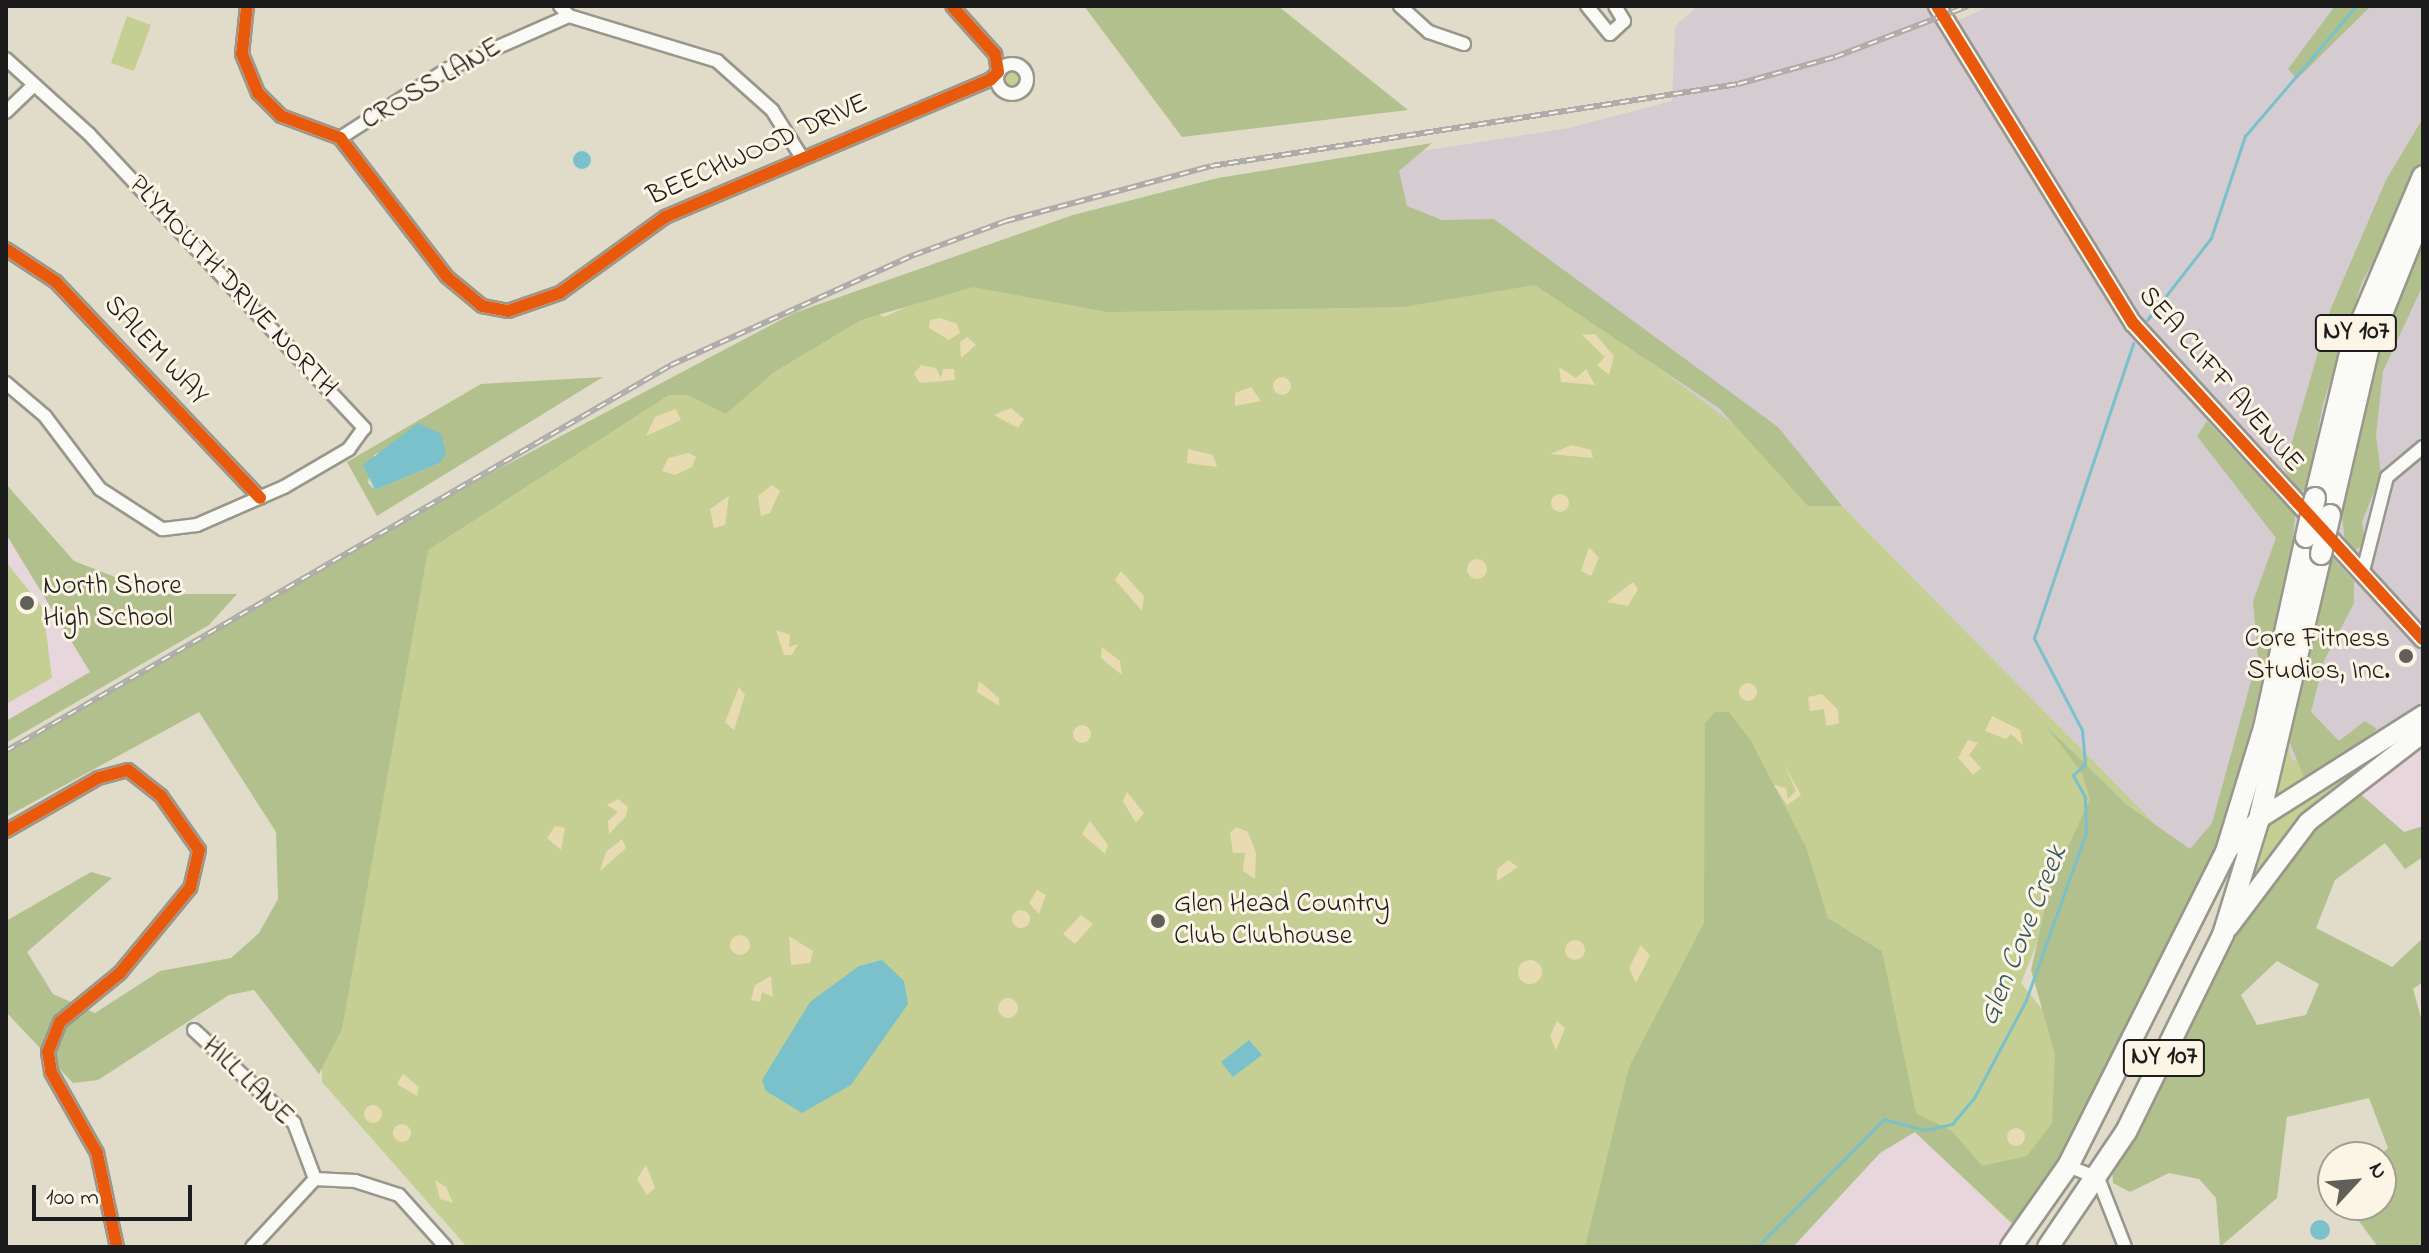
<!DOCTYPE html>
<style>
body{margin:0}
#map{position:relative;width:2429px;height:1253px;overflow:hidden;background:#e0dcc9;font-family:"Indie Flower",sans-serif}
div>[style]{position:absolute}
.built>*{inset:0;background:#e7d6db}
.industrial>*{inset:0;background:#d4ccd0}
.green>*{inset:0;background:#c5cf94}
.round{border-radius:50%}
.forest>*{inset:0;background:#b1c08d}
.sand>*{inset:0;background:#e8dbb1}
.water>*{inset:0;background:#7ac1cb}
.stream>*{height:3px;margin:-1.5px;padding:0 1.5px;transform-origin:1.5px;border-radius:1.5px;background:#7ac1cb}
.roads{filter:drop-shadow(2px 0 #99978c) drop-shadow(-2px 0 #99978c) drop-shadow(0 2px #99978c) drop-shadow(0 -2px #99978c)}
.minor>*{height:12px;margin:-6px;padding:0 6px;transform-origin:6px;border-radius:6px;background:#fafaf7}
.minor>.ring{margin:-6px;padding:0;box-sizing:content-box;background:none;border:12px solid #fafaf7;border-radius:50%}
.tertiary>*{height:16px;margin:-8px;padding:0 8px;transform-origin:8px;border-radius:8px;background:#fafaf7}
.secondary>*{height:18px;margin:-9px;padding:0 9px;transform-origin:9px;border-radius:9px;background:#fafaf7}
.primary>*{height:20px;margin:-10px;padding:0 10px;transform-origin:10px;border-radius:10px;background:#fafaf7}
.rail>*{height:6px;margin-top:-3px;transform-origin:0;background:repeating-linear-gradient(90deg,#fcf5e5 0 9px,#adacaa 0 18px);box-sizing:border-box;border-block:2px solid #adacaa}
.bridges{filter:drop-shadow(2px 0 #99978c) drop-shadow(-2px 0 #99978c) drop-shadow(0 2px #99978c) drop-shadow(0 -2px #99978c)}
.primary-bridge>*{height:20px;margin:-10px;padding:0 10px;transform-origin:10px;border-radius:10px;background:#fafaf7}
.cycleway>*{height:12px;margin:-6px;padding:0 6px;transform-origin:6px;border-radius:6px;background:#e8590c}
.dots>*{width:22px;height:22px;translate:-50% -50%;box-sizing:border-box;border:4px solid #fcf5e5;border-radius:50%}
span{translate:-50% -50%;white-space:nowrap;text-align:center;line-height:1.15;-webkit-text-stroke:6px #fcf5e5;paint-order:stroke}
.shield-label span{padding:2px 6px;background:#fcf5e5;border:2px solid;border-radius:6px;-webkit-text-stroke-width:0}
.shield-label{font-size:26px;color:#1c1c1c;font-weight:700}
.street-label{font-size:28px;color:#1c1c1c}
.poi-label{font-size:28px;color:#1c1c1c}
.left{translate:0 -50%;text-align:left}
.right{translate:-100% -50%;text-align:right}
.water-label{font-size:30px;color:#305962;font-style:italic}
.frame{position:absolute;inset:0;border:8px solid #1c1c1c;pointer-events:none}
.north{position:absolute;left:2317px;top:1141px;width:80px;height:80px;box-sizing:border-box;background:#fcf5e5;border:2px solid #a29e95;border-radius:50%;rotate:64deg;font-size:22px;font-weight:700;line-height:32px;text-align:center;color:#1c1c1c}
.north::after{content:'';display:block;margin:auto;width:28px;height:36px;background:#615f59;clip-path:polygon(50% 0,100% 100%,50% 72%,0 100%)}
.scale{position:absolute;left:32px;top:1185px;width:160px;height:36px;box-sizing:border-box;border:4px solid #1c1c1c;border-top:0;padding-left:10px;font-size:24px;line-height:28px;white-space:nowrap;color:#1c1c1c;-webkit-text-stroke:6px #fcf5e5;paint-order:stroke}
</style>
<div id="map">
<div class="built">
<i style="clip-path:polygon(6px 534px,91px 672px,6px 721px)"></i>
<i style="clip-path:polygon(2423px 559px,2423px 826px,2404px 833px,2350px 785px)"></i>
<i style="clip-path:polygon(1915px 1132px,2023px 1233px,2012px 1247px,1793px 1247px,1880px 1153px)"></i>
</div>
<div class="industrial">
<i style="clip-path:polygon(1698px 6px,1929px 6px,1944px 26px,1991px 6px,2423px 6px,2423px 708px,2190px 860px,1793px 456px,1392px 256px,1358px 161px,1569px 128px,1672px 101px,1675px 26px)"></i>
</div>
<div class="green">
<i style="clip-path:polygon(127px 16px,151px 25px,134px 71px,111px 63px)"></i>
<i class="round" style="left:1004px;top:71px;width:18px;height:18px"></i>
<i style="clip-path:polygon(975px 276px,1538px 277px,1842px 506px,2157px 826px,2096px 794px,2021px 983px,2102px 1083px,2013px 1225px,1901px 1119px,1882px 951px,1828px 918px,1807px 849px,1729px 712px,1724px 932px,1612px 1247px,467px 1247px,322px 1082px,321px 1031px,413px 531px,843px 299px,884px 317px)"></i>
<i style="clip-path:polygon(6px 562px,43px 608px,52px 678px,6px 704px)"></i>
<i style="clip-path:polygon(2283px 727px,2292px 761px,2395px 744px,2223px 937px)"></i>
</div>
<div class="forest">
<i style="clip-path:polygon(1084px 6px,1278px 6px,1408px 110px,1182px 137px)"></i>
<i style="clip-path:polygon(2335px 6px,2371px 6px,2297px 79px,2288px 69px)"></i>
<i style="clip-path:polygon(2423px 118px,2423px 171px,2362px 282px,2323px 404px,2307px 488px,2298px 494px,2284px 469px,2331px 308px,2386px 180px)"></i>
<i style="clip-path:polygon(1432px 143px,1399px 171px,1407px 206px,1442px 220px,1494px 219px,1778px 427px,1842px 506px,1808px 506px,1719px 408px,1535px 285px,1403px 307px,1107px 312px,973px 287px,861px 320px,774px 372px,726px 414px,688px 395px,669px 395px,428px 550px,342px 1029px,319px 1074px,254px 990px,229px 995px,98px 1080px,73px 1083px,6px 1012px,6px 921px,91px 872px,112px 878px,27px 952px,53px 994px,95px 1013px,160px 971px,231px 958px,259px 933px,278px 899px,276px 832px,199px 712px,6px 817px,6px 751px,438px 501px,794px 313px,1073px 215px,1218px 178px)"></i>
<i style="clip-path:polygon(2423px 222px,2423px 285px,2383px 371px,2376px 435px,2381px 474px,2362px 522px,2366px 544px,2355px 550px,2345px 541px,2339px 490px,2370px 364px)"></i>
<i style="clip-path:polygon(evenodd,603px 377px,377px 516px,347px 462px,481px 384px,603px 377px,386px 449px,440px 463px,375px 490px,368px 483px,374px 455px,386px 449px)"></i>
<i style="clip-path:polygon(2207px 421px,2295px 515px,2291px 565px,2228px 820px,2195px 906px,2023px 1233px,1915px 1132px,1880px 1153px,1793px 1247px,1585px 1247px,1629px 1067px,1704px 923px,1705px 723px,1715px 712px,1729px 712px,1751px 741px,1807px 849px,1828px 918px,1882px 951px,1916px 1113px,1952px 1131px,1982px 1166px,2027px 1156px,2052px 1123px,2055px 1054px,2031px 970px,2050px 886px,2090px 799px,2082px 773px,2046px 726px,2127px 805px,2190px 849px,2212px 823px,2258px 656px,2253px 601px,2276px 538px,2197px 436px)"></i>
<i style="clip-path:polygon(6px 484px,74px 561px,159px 594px,237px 594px,209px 625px,6px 743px,6px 721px,90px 672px,6px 534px)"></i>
<i style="clip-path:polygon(2331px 556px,2354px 581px,2354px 603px,2324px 661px,2311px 712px,2339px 741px,2365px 721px,2377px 729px,2314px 779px,2305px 779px,2283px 727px)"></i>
<i style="clip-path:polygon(evenodd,2350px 785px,2404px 832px,2423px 826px,2423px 857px,2405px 869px,2385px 843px,2335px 880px,2316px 928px,2392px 967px,2423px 938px,2423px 982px,2413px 989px,2423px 1025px,2423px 1247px,2378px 1247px,2347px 1205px,2381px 1205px,2378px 1157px,2388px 1148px,2369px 1098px,2287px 1117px,2277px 1198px,2220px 1247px,2216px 1198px,2199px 1179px,2169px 1173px,2130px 1192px,2113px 1183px,2112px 1166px,2223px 937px,2350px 785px,2277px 961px,2319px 984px,2306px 1015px,2257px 1025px,2241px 995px,2277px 961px)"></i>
</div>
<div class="sand">
<i style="clip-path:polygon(940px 318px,957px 324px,960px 333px,949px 340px,929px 328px,930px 320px)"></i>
<i style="clip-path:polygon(1595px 334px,1614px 356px,1609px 375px,1597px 365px,1605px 357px,1582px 335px)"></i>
<i style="clip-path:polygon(967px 337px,976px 345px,961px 358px,960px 342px)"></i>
<i style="clip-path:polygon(921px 365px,936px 368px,941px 378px,943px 369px,954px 369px,955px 380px,920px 383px,914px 374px)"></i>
<i style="clip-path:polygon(1559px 367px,1576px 378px,1586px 369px,1595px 385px,1561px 382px)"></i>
<i class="round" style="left:1273px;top:377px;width:18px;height:18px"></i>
<i style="clip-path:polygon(1251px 387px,1261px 401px,1235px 406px,1235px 393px)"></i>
<i style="clip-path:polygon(1011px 408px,1024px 419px,1018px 428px,994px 415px)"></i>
<i style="clip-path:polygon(676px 409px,681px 420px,646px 436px,655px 417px)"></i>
<i style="clip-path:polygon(1572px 445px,1591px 450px,1593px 458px,1550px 454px)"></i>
<i style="clip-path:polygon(1188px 449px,1213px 455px,1217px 467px,1187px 463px)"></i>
<i style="clip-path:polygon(689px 453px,696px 457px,692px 467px,675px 475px,662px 471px,668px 458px)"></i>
<i style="clip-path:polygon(772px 485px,780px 491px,770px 513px,761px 516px,758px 496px)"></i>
<i class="round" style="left:1551px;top:494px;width:18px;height:18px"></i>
<i style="clip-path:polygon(729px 496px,725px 525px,714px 528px,710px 509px)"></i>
<i style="clip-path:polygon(1589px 547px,1599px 558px,1591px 576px,1581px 571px)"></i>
<i class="round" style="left:1467px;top:559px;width:20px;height:20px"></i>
<i style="clip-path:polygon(1121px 571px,1144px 596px,1142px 611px,1115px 580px)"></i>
<i style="clip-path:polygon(1633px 582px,1638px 589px,1628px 606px,1607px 602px)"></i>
<i style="clip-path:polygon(776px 630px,790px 635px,789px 647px,798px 644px,792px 655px,784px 655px)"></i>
<i style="clip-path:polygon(1102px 647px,1120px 661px,1122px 675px,1101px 658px)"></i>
<i style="clip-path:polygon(979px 681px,999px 698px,999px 706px,977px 692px)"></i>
<i class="round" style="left:1739px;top:683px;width:18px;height:18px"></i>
<i style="clip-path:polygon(739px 687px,745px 695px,734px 730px,725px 722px)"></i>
<i style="clip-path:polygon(1822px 694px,1838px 710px,1839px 723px,1826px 726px,1824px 709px,1810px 711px,1808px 697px)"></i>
<i style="clip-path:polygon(1992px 716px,2020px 730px,2023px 745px,2011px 734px,2006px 739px,1985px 731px)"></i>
<i class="round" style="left:1073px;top:725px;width:18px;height:18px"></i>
<i style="clip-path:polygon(1968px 740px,1978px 743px,1969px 755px,1981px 768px,1973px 775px,1958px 758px)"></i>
<i style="clip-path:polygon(1785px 766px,1801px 795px,1787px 805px,1774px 785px,1786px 788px,1788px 799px,1796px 791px)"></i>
<i style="clip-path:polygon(1127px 792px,1144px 813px,1136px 823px,1123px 801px)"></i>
<i style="clip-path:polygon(618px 799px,628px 807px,626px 816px,609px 834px,608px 821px,618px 812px,607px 805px)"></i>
<i style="clip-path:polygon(1090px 821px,1108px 845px,1105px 854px,1082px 834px)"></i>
<i style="clip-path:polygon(555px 826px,565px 828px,561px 850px,547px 838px)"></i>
<i style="clip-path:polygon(1237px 827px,1248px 832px,1256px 853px,1255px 879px,1243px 871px,1245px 853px,1233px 853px,1230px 833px)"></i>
<i style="clip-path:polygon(622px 839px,626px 848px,600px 871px,606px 852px)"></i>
<i style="clip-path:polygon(1508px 860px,1518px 867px,1497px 881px,1497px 870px)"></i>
<i style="clip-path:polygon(1037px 890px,1046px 895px,1039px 914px,1029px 903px)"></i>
<i class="round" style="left:1012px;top:910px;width:18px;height:18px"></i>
<i style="clip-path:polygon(1081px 915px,1093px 924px,1075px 944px,1063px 934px)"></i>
<i class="round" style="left:730px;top:935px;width:20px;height:20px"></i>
<i style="clip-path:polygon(789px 936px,813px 951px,810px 963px,791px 965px)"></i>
<i class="round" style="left:1565px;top:940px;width:20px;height:20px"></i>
<i style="clip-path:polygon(1641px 945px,1650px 956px,1636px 983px,1629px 968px)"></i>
<i class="round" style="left:1518px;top:960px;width:24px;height:24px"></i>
<i style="clip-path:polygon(771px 976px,773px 997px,762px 992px,760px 1002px,751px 1000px,755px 985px)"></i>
<i class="round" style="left:998px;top:998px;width:20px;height:20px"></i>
<i style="clip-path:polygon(1557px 1021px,1565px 1028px,1556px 1050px,1550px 1036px)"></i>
<i style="clip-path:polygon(403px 1074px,419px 1087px,417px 1096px,397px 1084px)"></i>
<i class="round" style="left:364px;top:1105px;width:18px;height:18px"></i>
<i class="round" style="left:393px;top:1124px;width:18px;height:18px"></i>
<i class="round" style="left:2007px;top:1128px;width:18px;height:18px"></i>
<i style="clip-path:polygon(646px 1165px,655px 1188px,647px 1195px,637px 1179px)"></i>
<i style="clip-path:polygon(435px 1180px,446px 1187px,453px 1203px,440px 1199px)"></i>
</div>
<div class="water">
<i class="round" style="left:573px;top:151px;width:18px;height:18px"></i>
<i style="clip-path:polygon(418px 423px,441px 434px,446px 454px,440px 463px,375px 490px,363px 465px)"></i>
<i style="clip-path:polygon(882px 960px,904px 981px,908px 1004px,851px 1085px,802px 1113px,766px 1091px,762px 1080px,810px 1002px,859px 966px)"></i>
<i style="clip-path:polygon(1249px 1040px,1262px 1055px,1233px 1077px,1221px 1062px)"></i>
<i class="round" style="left:2310px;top:1220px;width:20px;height:20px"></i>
</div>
<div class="stream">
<i style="left:2147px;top:320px;width:104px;rotate:-52deg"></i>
<i style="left:2211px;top:238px;width:108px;rotate:-71.6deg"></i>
<i style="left:2245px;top:136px;width:171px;rotate:-49.5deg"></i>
<i style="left:1757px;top:1247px;width:180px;rotate:-45.2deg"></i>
<i style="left:1884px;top:1119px;width:41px;rotate:15.4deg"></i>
<i style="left:1924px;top:1130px;width:29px;rotate:-12deg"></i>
<i style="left:1952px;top:1124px;width:34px;rotate:-50deg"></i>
<i style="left:1974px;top:1098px;width:111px;rotate:-62deg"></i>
<i style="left:2026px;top:1000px;width:178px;rotate:-70.3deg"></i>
<i style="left:2086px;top:832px;width:35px;rotate:-92deg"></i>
<i style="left:2085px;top:797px;width:25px;rotate:-119deg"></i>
<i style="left:2073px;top:775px;width:16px;rotate:-43deg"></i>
<i style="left:2085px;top:764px;width:34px;rotate:-95deg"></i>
<i style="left:2082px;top:730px;width:104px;rotate:-117.6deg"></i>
<i style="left:2034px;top:638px;width:311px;rotate:-71.4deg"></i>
</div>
<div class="roads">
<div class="minor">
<i style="left:247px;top:6px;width:48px;rotate:95.9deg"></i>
<i style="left:242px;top:54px;width:42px;rotate:67.7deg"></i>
<i style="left:258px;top:93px;width:33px;rotate:45deg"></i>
<i style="left:281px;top:116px;width:63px;rotate:20.4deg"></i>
<i style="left:340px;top:138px;width:175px;rotate:52.4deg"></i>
<i style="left:447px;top:277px;width:45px;rotate:39.6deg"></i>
<i style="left:482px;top:306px;width:26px;rotate:11deg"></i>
<i style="left:508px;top:311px;width:55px;rotate:-19.1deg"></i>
<i style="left:560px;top:293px;width:130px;rotate:-35.9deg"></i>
<i style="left:665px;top:217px;width:353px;rotate:-22.9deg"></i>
<i style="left:990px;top:80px;width:11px;rotate:-45deg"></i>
<i style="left:998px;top:72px;width:18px;rotate:-99deg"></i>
<i style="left:995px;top:54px;width:64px;rotate:-131.9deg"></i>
<i style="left:560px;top:6px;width:13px;rotate:48deg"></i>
<i style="left:569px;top:16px;width:155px;rotate:16.9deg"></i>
<i style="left:717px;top:61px;width:74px;rotate:41.7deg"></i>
<i style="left:772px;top:110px;width:54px;rotate:57.8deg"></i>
<i style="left:1400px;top:6px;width:39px;rotate:42deg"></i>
<i style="left:1429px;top:32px;width:37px;rotate:19deg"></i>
<i style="left:1587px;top:6px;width:36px;rotate:51deg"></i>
<i style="left:1610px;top:34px;width:19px;rotate:-43deg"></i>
<i style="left:1624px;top:21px;width:17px;rotate:-121deg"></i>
<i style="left:6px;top:59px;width:112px;rotate:42.1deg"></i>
<i style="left:89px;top:134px;width:403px;rotate:46.9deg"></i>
<i style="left:364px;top:428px;width:26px;rotate:126deg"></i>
<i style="left:349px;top:449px;width:75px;rotate:149.7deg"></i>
<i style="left:284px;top:487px;width:95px;rotate:156.4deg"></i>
<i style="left:197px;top:525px;width:35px;rotate:173deg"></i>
<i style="left:162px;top:529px;width:74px;rotate:-147.2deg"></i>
<i style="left:100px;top:489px;width:91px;rotate:-127deg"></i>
<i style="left:45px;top:416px;width:51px;rotate:-139.8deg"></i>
<i class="ring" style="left:997px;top:64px;width:18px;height:18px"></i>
<i style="left:6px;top:112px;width:39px;rotate:-44deg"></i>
<i style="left:340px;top:138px;width:128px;rotate:-32.6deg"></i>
<i style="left:448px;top:69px;width:132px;rotate:-23.7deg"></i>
<i style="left:6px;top:249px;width:60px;rotate:33.4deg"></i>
<i style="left:56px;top:282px;width:297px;rotate:46.6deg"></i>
<i style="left:2362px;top:575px;width:101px;rotate:-75.7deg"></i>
<i style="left:2387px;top:477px;width:47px;rotate:-39.8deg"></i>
<i style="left:6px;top:831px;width:106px;rotate:-29.9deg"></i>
<i style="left:98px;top:778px;width:31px;rotate:-15deg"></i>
<i style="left:128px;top:770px;width:42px;rotate:38.2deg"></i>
<i style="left:161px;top:796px;width:66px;rotate:54.9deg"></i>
<i style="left:199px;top:850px;width:39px;rotate:103deg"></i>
<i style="left:190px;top:888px;width:110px;rotate:129.5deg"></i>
<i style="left:120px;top:973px;width:77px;rotate:140.8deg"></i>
<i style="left:60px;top:1022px;width:32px;rotate:112deg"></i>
<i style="left:48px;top:1052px;width:20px;rotate:81deg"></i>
<i style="left:51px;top:1072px;width:93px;rotate:60.4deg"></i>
<i style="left:97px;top:1153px;width:96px;rotate:78deg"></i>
<i style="left:194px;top:1030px;width:137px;rotate:42.9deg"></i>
<i style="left:294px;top:1123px;width:60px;rotate:69.4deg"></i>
<i style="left:2068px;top:1166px;width:32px;rotate:22deg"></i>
<i style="left:2098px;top:1178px;width:74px;rotate:68.6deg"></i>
<i style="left:252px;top:1247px;width:93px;rotate:-47.2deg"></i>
<i style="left:315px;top:1179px;width:40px;rotate:2.9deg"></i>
<i style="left:355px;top:1181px;width:46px;rotate:17.7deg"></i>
<i style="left:399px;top:1195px;width:70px;rotate:47.9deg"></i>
</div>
<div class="tertiary">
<i style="left:1937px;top:6px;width:373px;rotate:58.3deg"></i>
<i style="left:2133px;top:323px;width:429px;rotate:47.5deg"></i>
</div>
<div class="secondary">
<i style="left:2226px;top:852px;width:47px;rotate:-45deg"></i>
<i style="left:2259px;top:819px;width:194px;rotate:-32.4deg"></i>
<i style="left:2229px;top:927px;width:131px;rotate:-53deg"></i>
<i style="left:2308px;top:822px;width:145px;rotate:-37.7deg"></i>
</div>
<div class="primary">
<i style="left:2315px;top:498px;width:162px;rotate:-76.4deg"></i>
<i style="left:2353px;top:341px;width:179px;rotate:-67deg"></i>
<i style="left:2330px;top:515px;width:173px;rotate:-77deg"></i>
<i style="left:2369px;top:346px;width:144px;rotate:-68.1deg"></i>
<i style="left:2011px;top:1247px;width:99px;rotate:-54.9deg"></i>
<i style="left:2068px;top:1166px;width:352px;rotate:-63.3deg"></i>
<i style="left:2226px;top:852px;width:130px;rotate:-73deg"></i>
<i style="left:2264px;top:728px;width:196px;rotate:-77.6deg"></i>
<i style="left:2048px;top:1247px;width:139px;rotate:-55.9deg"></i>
<i style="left:2126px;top:1132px;width:220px;rotate:-63.8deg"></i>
<i style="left:2223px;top:935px;width:121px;rotate:-72.8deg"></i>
<i style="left:2259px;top:819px;width:272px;rotate:-76.8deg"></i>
</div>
</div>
<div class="rail">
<i style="left:6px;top:751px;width:769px;rotate:-30.13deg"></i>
<i style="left:671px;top:365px;width:267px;rotate:-24.4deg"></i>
<i style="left:914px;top:255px;width:98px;rotate:-20.3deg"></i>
<i style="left:1006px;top:221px;width:212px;rotate:-15deg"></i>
<i style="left:1211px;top:166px;width:533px;rotate:-8.84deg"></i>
<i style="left:1738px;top:84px;width:101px;rotate:-15.6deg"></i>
<i style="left:1835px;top:57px;width:142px;rotate:-21deg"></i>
</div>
<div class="bridges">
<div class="primary-bridge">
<i style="left:2306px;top:537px;width:40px;rotate:-77deg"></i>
<i style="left:2321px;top:554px;width:40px;rotate:-77deg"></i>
</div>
</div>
<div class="cycleway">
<i style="left:247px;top:6px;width:48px;rotate:95.9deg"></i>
<i style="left:242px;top:54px;width:42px;rotate:67.7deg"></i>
<i style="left:258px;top:93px;width:33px;rotate:45deg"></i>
<i style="left:281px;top:116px;width:63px;rotate:20.4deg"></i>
<i style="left:340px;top:138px;width:175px;rotate:52.4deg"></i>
<i style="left:447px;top:277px;width:45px;rotate:39.6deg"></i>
<i style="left:482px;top:306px;width:26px;rotate:11deg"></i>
<i style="left:508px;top:311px;width:55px;rotate:-19.1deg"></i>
<i style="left:560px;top:293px;width:130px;rotate:-35.9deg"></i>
<i style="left:665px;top:217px;width:353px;rotate:-22.9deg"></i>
<i style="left:990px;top:80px;width:11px;rotate:-45deg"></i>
<i style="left:998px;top:72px;width:18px;rotate:-99deg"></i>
<i style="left:995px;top:54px;width:64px;rotate:-131.9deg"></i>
<i style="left:1937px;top:6px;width:373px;rotate:58.3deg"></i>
<i style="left:2133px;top:323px;width:429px;rotate:47.5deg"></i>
<i style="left:6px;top:249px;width:60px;rotate:33.4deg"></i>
<i style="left:56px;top:282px;width:297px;rotate:46.6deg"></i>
<i style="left:6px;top:831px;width:106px;rotate:-29.9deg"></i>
<i style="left:98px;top:778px;width:31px;rotate:-15deg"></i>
<i style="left:128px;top:770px;width:42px;rotate:38.2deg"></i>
<i style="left:161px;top:796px;width:66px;rotate:54.9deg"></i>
<i style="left:199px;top:850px;width:39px;rotate:103deg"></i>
<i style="left:190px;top:888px;width:110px;rotate:129.5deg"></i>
<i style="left:120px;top:973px;width:77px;rotate:140.8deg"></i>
<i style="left:60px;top:1022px;width:32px;rotate:112deg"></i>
<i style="left:48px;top:1052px;width:20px;rotate:81deg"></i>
<i style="left:51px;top:1072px;width:93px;rotate:60.4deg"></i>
<i style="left:97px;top:1153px;width:96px;rotate:78deg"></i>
</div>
<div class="dots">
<i style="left:27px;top:603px;background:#615f59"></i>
<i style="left:2406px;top:656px;background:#615f59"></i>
<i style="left:1158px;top:921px;background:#615f59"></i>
</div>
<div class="shield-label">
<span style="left:2356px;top:333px">NY 107</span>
<span style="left:2164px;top:1058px">NY 107</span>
</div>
<div class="street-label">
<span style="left:432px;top:85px;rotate:-30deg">CROSS LANE</span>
<span style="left:758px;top:151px;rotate:-24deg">BEECHWOOD DRIVE</span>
<span style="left:232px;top:287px;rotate:47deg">PLYMOUTH DRIVE NORTH</span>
<span style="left:155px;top:351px;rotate:47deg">SALEM WAY</span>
<span style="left:2220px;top:380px;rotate:49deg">SEA CLIFF AVENUE</span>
<span style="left:247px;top:1082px;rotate:44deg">HILL LANE</span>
</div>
<div class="poi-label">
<span class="left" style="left:43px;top:603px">North Shore<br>High School</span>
<span class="right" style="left:2390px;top:656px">Core Fitness<br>Studios, Inc.</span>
<span class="left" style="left:1174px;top:921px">Glen Head Country<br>Club Clubhouse</span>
</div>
<div class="water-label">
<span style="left:2024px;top:936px;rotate:-68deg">Glen Cove Creek</span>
</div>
<div class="frame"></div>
<div class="north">N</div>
<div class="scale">100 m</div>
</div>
